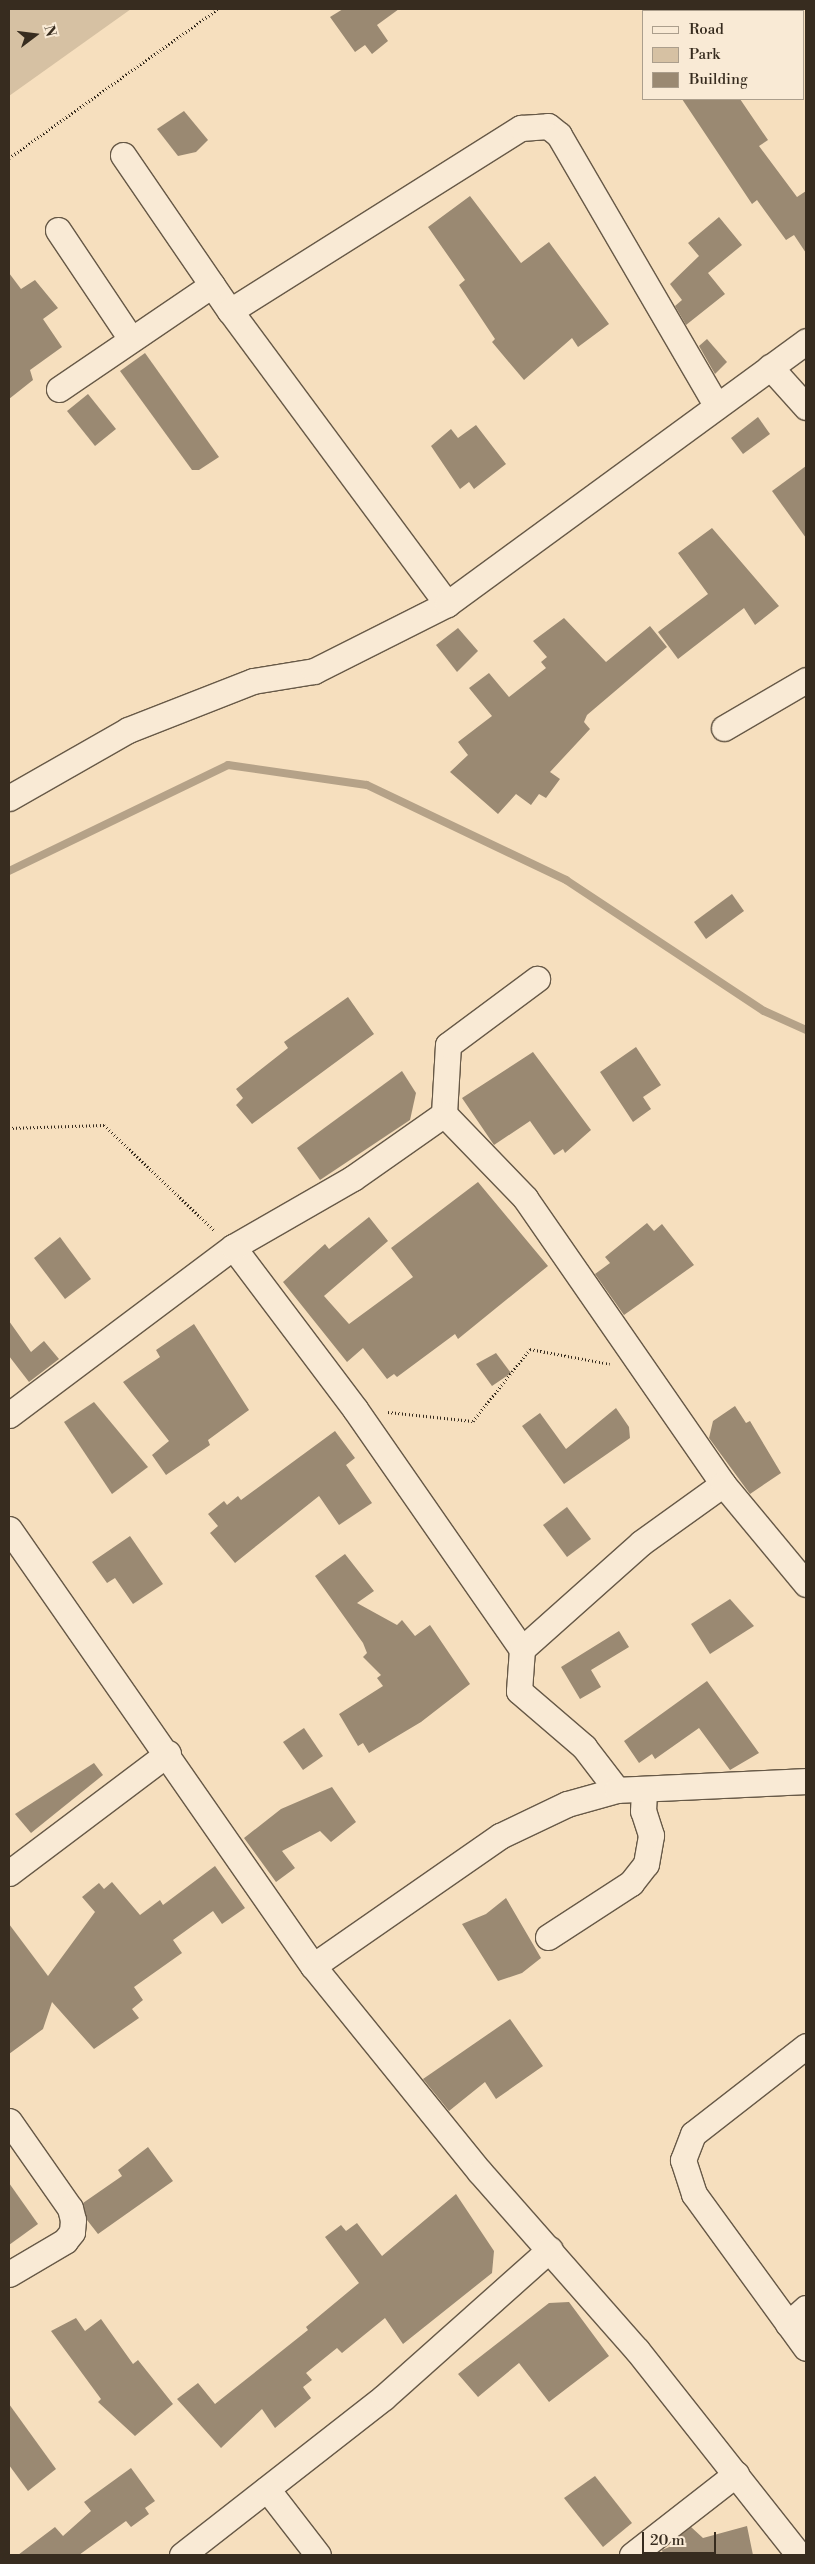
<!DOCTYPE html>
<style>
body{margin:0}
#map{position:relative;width:815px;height:2564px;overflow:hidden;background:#f6dfbe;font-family:"Libre Bodoni",serif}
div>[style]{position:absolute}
.green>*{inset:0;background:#d6c1a3}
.stream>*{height:8px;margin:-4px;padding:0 4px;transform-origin:4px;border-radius:4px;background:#b5a288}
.building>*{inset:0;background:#9a8972}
.path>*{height:3px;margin-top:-1.5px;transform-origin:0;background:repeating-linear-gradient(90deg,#372c1f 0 1px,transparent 0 3.5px)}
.roads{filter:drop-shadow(1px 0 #675947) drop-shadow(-1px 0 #675947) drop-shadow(0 1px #675947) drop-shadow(0 -1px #675947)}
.street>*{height:25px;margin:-12.5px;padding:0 12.5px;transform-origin:12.5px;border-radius:12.5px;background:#f9ead5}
span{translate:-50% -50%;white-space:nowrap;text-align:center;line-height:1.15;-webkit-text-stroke:4px #f9ead5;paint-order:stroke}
.frame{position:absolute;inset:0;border:10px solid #372c1f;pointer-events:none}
.legend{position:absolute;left:642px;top:10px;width:162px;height:90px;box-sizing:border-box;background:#f9ead5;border:1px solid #ab9e8c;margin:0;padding:6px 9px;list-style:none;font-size:15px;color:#372c1f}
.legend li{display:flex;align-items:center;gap:10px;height:25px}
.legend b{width:25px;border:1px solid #ab9e8c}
.north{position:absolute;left:10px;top:10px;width:50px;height:50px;-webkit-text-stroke:4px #f9ead5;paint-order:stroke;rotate:75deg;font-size:14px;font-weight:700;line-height:20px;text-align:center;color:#372c1f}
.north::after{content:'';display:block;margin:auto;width:18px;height:22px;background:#372c1f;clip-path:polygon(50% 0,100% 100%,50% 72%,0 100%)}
.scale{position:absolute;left:642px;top:2532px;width:74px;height:22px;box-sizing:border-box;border:2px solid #372c1f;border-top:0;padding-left:6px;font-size:15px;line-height:18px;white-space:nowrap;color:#372c1f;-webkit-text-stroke:4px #f9ead5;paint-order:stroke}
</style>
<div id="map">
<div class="green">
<i style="clip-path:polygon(9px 9px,131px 9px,9px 96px)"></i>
</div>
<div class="stream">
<i style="left:9px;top:871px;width:243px;rotate:-25.8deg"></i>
<i style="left:228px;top:765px;width:140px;rotate:8.2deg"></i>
<i style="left:367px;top:785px;width:221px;rotate:25.5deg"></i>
<i style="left:566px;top:880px;width:237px;rotate:33.5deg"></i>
<i style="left:764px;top:1011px;width:46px;rotate:24.3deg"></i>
</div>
<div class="building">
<i style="clip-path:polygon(343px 9px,399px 9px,377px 25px,388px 41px,372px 54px,365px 45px,355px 52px,330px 17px)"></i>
<i style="clip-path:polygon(682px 99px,740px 99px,768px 140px,759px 146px,797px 197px,806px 191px,806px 253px,794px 235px,786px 240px,757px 200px,752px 204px)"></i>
<i style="clip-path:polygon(184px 111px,208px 140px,196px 152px,178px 156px,157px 129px)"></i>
<i style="clip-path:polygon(470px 196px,521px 263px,549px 242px,609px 324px,578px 347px,572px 338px,524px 380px,492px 342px,495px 339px,459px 285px,465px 280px,428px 227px)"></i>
<i style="clip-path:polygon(719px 217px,742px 245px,708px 273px,725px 294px,686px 325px,675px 306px,682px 300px,670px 284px,699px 256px,688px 243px)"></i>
<i style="clip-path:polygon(9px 273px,21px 289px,35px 280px,58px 308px,43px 319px,62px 347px,30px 370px,33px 380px,9px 399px)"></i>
<i style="clip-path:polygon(707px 339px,727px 362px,715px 374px,699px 346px)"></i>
<i style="clip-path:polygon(145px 353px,219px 457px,199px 470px,192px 470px,120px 371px)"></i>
<i style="clip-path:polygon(88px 394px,116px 429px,95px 446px,67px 411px)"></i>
<i style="clip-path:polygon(758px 417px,770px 434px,743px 454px,731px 438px)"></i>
<i style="clip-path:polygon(476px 425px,506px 464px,474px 489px,469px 482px,460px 489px,431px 446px,451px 429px,458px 438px)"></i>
<i style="clip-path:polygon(806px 466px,806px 538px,772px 491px)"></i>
<i style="clip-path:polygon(712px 528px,779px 606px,755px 625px,744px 608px,678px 659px,658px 632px,708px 594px,678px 553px)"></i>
<i style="clip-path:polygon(564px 618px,606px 662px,650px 626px,667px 647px,587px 715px,584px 722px,590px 729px,550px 772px,560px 779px,546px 798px,539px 794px,531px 805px,516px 794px,498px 814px,450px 772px,468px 755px,458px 742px,492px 716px,469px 688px,489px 673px,509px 697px,546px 668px,541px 662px,547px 657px,533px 641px)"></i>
<i style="clip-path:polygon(458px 628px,478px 651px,457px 672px,436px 645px)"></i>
<i style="clip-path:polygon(732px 894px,744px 911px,706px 939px,694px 922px)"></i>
<i style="clip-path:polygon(348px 997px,374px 1034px,252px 1124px,236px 1105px,243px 1098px,236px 1089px,288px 1048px,284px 1042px)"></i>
<i style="clip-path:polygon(636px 1047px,661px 1085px,643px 1097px,651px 1109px,633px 1122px,600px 1072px)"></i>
<i style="clip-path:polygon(533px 1052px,591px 1130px,565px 1153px,563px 1149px,554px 1155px,530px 1121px,494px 1145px,462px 1098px)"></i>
<i style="clip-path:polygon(402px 1071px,416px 1093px,410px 1120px,320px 1180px,297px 1148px)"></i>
<i style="clip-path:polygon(478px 1182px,548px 1266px,458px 1339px,455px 1334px,397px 1377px,394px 1374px,387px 1379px,363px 1348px,347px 1362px,283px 1282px,325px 1244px,329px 1249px,369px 1217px,388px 1241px,324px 1296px,349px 1324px,413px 1277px,391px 1248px)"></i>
<i style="clip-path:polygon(647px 1223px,654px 1231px,662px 1224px,694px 1265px,624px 1315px,595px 1274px,610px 1263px,605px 1257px)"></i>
<i style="clip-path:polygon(60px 1237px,91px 1279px,65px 1299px,34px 1258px)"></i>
<i style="clip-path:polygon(9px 1321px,31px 1352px,44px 1341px,59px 1359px,29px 1382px,9px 1356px)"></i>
<i style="clip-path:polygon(194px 1324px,249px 1410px,208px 1440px,210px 1445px,166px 1475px,152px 1455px,169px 1441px,123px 1382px,160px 1357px,156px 1350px)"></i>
<i style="clip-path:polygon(496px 1353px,511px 1373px,492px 1386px,476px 1364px)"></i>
<i style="clip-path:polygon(94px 1402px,148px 1467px,112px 1494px,64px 1422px)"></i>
<i style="clip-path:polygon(735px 1406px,746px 1423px,750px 1421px,781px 1473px,750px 1494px,709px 1438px,713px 1421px)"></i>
<i style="clip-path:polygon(616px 1408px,629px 1427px,630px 1438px,564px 1484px,522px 1426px,540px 1413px,566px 1449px)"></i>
<i style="clip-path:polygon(335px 1431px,355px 1458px,346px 1465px,372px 1503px,339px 1525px,319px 1496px,235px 1563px,210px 1533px,218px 1526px,208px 1514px,224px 1501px,227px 1505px,238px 1496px,241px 1500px)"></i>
<i style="clip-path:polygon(567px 1507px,591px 1539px,567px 1557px,543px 1525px)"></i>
<i style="clip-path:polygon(130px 1536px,163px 1584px,133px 1604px,115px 1578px,107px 1583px,92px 1562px)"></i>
<i style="clip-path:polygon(345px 1554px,374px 1591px,357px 1603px,397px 1625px,402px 1620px,415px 1636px,430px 1625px,470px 1684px,421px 1722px,369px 1753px,363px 1743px,358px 1746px,339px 1714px,383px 1686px,377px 1678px,381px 1675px,363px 1657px,367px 1653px,363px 1643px,315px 1576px)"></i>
<i style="clip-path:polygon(730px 1599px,754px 1626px,710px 1654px,691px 1624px)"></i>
<i style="clip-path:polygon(619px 1631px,629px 1647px,591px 1670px,601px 1687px,580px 1699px,561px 1667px)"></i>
<i style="clip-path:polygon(707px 1681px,759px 1753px,730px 1770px,699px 1728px,655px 1759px,652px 1754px,639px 1763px,624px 1741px)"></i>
<i style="clip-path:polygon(304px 1728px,323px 1756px,303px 1770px,283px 1742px)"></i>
<i style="clip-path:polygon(94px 1763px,103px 1775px,31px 1833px,15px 1814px)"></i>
<i style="clip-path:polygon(332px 1787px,356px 1822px,331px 1842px,320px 1831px,282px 1851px,295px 1868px,276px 1882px,244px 1838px,281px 1809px)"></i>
<i style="clip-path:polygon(215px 1866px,245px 1908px,222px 1924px,213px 1911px,173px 1940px,182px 1953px,134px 1987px,143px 2000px,132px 2009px,139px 2018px,94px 2049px,52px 2002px,43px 2029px,9px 2054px,9px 1924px,48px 1976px,95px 1912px,82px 1897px,99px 1883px,104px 1889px,112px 1882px,140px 1915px,160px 1900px,163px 1905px)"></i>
<i style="clip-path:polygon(506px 1898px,541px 1958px,522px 1973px,498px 1981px,462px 1924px,486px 1914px)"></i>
<i style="clip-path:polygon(510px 2019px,543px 2066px,496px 2099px,485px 2082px,449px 2111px,423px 2079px)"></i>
<i style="clip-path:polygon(148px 2147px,173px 2181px,98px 2234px,87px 2220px,83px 2203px,122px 2176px,118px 2170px)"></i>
<i style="clip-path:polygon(9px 2183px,38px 2224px,9px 2245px)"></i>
<i style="clip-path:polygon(456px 2194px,494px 2251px,492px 2273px,403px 2344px,385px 2318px,342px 2353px,337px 2348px,306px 2373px,312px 2380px,303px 2387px,311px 2398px,275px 2428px,262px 2409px,221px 2448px,177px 2399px,198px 2383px,215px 2404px,308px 2330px,306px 2327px,359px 2283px,325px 2237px,341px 2225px,346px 2231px,357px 2223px,382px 2256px)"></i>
<i style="clip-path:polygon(569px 2302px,609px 2356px,549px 2402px,519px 2363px,478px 2397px,458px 2374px,549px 2303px)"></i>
<i style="clip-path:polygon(76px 2318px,85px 2331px,101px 2319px,133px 2364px,138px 2360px,173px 2404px,135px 2436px,98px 2402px,101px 2399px,51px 2331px)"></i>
<i style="clip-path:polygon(9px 2404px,56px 2469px,28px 2491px,9px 2465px)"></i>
<i style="clip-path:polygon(131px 2468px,155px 2501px,145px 2508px,149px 2514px,131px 2527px,126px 2521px,79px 2555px,18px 2555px,55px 2527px,63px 2536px,91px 2511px,84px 2502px)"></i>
<i style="clip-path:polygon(595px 2476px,632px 2523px,603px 2547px,564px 2498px)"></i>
<i style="clip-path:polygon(747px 2526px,753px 2555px,663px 2555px,662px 2550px,674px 2545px,672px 2542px,691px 2527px,703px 2538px)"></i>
</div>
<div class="path">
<i style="left:9px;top:158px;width:257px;rotate:-35.5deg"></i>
<i style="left:9px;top:1128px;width:95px;rotate:-1.8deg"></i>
<i style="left:104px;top:1125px;width:153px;rotate:43.7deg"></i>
<i style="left:388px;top:1412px;width:85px;rotate:6deg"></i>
<i style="left:473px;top:1421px;width:92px;rotate:-51.6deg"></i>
<i style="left:530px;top:1349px;width:81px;rotate:10.6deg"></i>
</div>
<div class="roads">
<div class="street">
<i style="left:123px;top:155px;width:189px;rotate:55.6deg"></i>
<i style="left:58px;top:230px;width:131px;rotate:56.2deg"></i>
<i style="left:770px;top:367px;width:54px;rotate:48deg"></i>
<i style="left:59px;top:389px;width:185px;rotate:-34.2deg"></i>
<i style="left:447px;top:604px;width:365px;rotate:-126.5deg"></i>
<i style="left:230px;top:311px;width:344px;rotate:-32.2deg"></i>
<i style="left:521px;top:128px;width:27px;rotate:-4deg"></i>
<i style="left:548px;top:126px;width:14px;rotate:39deg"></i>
<i style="left:559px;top:135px;width:312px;rotate:59.8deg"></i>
<i style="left:724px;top:728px;width:95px;rotate:-30.3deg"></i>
<i style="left:9px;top:798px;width:137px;rotate:-29.7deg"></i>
<i style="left:128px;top:730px;width:134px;rotate:-21.4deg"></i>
<i style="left:253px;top:681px;width:62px;rotate:-9.3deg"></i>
<i style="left:314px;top:671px;width:149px;rotate:-26.7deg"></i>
<i style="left:447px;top:604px;width:445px;rotate:-36.2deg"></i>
<i style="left:444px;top:1114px;width:69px;rotate:-86.7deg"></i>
<i style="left:448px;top:1045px;width:111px;rotate:-36.6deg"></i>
<i style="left:233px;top:1247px;width:203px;rotate:53deg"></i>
<i style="left:355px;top:1409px;width:292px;rotate:55.2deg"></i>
<i style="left:522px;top:1649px;width:42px;rotate:94.1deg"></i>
<i style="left:519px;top:1691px;width:86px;rotate:40.7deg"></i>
<i style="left:584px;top:1747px;width:54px;rotate:52.5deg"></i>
<i style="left:9px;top:1415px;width:280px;rotate:-36.9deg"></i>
<i style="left:233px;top:1247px;width:138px;rotate:-29.9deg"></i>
<i style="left:353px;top:1178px;width:111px;rotate:-35.1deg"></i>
<i style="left:444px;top:1114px;width:117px;rotate:46deg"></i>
<i style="left:525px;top:1198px;width:348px;rotate:55.3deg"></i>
<i style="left:723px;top:1484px;width:101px;rotate:144.3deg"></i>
<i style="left:641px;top:1543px;width:159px;rotate:138.3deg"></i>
<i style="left:723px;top:1484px;width:130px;rotate:50.3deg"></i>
<i style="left:9px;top:1529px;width:532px;rotate:55.18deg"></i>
<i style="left:313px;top:1966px;width:265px;rotate:51deg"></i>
<i style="left:480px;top:2172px;width:237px;rotate:48.6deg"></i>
<i style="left:637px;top:2350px;width:261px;rotate:51.7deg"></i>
<i style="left:9px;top:1873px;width:199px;rotate:-37deg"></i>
<i style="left:548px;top:1937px;width:99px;rotate:-33deg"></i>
<i style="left:631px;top:1883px;width:24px;rotate:-52deg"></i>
<i style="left:646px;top:1864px;width:29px;rotate:-80deg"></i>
<i style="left:651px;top:1835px;width:25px;rotate:-108deg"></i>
<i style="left:643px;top:1811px;width:22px;rotate:-87deg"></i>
<i style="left:313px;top:1966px;width:228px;rotate:-34.8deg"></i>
<i style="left:500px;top:1836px;width:74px;rotate:-25.5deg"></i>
<i style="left:567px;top:1804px;width:52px;rotate:-15.6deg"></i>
<i style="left:617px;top:1790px;width:189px;rotate:-2.7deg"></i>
<i style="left:806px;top:2046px;width:143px;rotate:142.1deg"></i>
<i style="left:693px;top:2134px;width:28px;rotate:111deg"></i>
<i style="left:683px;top:2160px;width:36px;rotate:72deg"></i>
<i style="left:694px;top:2194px;width:190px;rotate:54deg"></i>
<i style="left:9px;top:2121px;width:106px;rotate:55deg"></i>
<i style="left:70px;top:2208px;width:12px;rotate:76deg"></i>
<i style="left:73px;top:2220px;width:12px;rotate:95deg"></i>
<i style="left:72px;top:2232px;width:11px;rotate:128deg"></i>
<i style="left:65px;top:2241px;width:65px;rotate:149.5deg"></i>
<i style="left:788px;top:2324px;width:24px;rotate:-42deg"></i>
<i style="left:267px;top:2489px;width:83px;rotate:52.3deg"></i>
<i style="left:182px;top:2555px;width:256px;rotate:-38deg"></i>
<i style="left:384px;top:2397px;width:222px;rotate:-41.7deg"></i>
<i style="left:632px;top:2555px;width:132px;rotate:-37.9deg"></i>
</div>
</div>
<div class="frame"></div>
<ul class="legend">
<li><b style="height:6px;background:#f9ead5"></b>Road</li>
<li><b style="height:14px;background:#d6c1a3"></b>Park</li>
<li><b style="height:14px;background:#9a8972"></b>Building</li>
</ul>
<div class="north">N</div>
<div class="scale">20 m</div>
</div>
